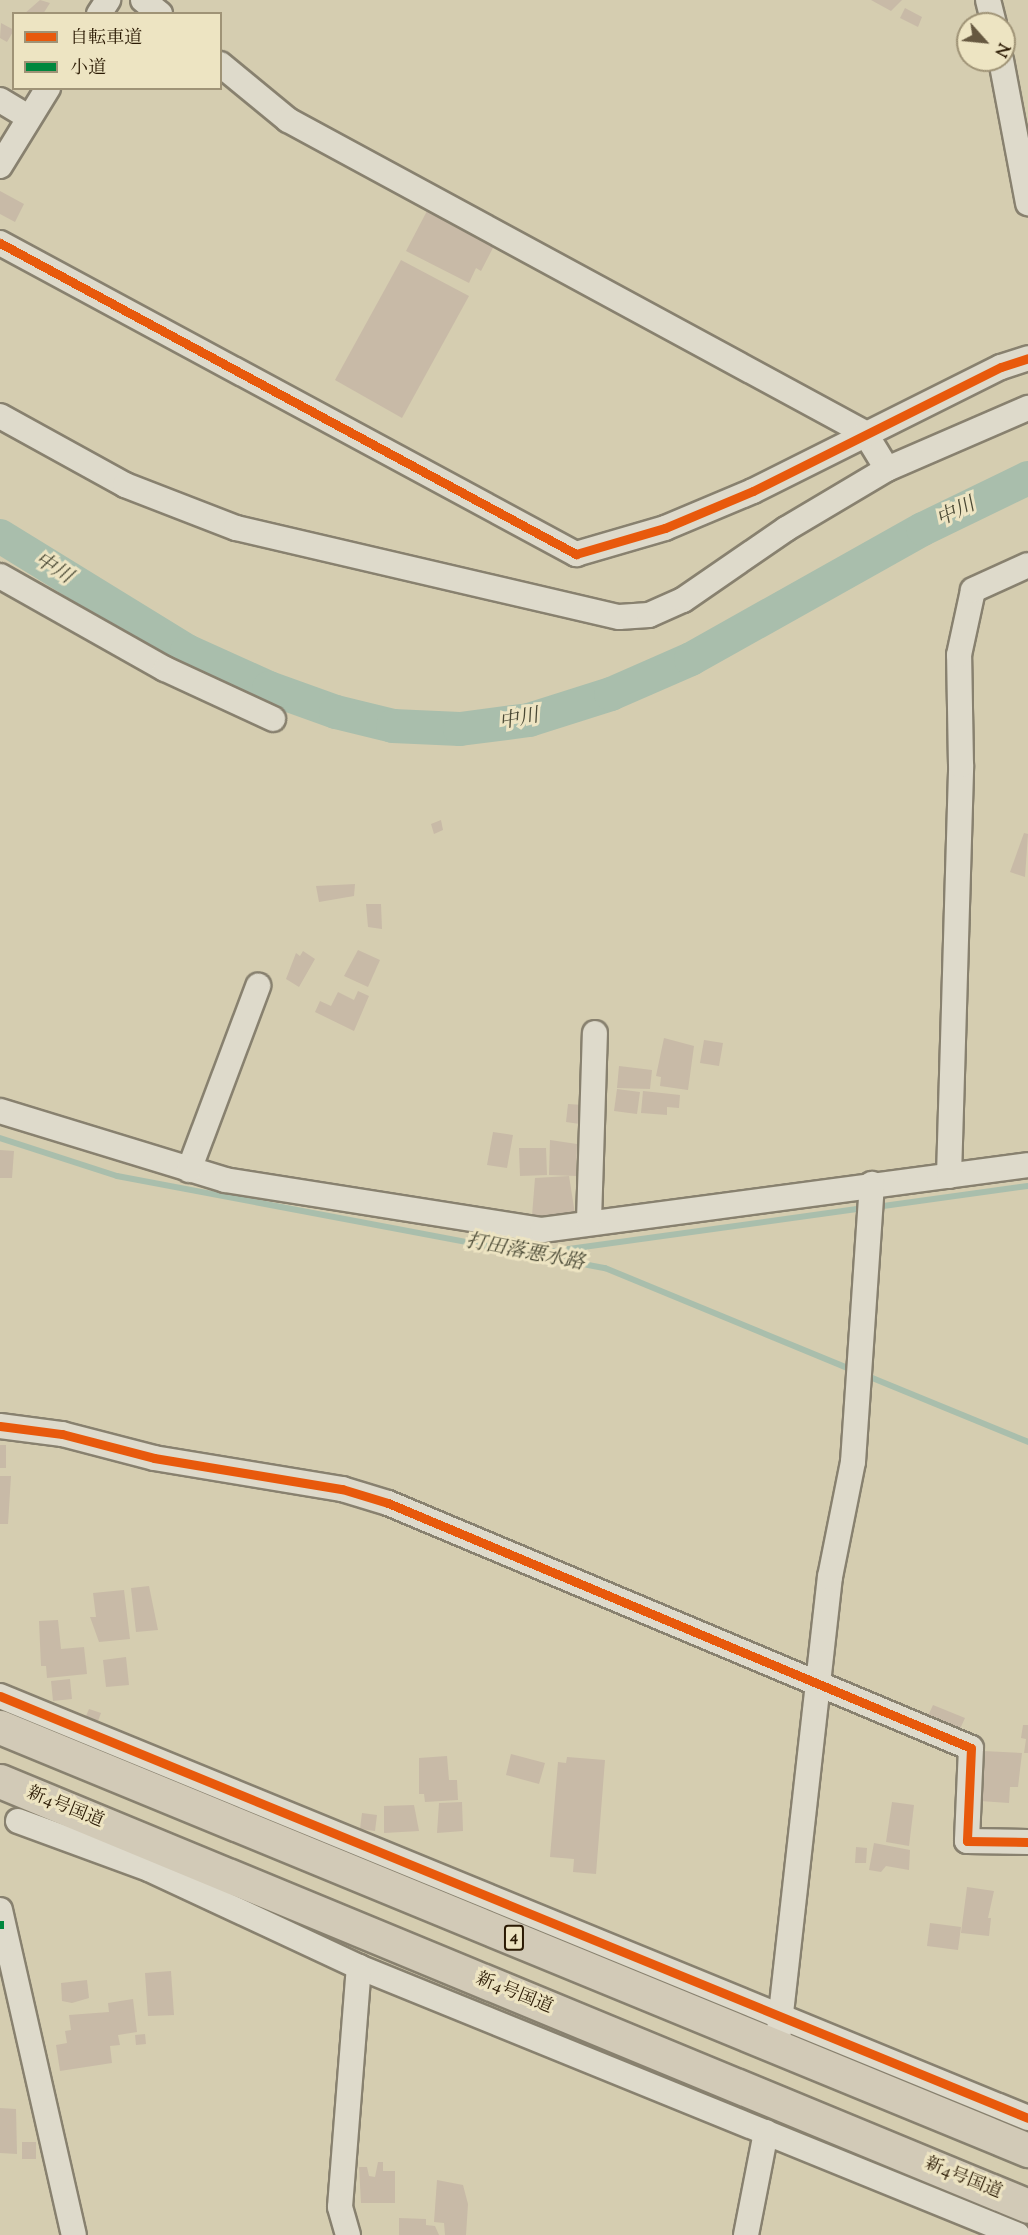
<!DOCTYPE html>
<meta charset="utf-8">
<style>
body{margin:0}
#map{position:relative;width:1028px;height:2235px;overflow:hidden;background:#d5cdb0;font-family:"Sorts Mill Goudy","Noto Serif JP",serif}
div>[style]{position:absolute}
.stream>*{height:6px;margin:-3px;padding:0 3px;transform-origin:3px;border-radius:3px;background:#a9beac}
.river>*{height:34px;margin:-17px;padding:0 17px;transform-origin:17px;border-radius:17px;background:#a9beac}
.building>*{inset:0;background:#c8baa7}
.roads{filter:drop-shadow(2px 0 #88816f) drop-shadow(-2px 0 #88816f) drop-shadow(0 2px #88816f) drop-shadow(0 -2px #88816f)}
.minor>*{height:24px;margin:-12px;padding:0 12px;transform-origin:12px;border-radius:12px;background:#dedacb}
.highway>*{height:33px;margin:-16.5px;padding:0 16.5px;transform-origin:16.5px;border-radius:16.5px;background:#d2cab7}
.quiet>*{height:8px;margin-top:-4px;transform-origin:0;background:repeating-linear-gradient(90deg,#00873e 0 15px,transparent 0 23px)}
.cycleway>*{height:9px;margin:-4.5px;padding:0 4.5px;transform-origin:4.5px;border-radius:4.5px;background:#e8590c}
span{translate:-50% -50%;white-space:nowrap;text-align:center;line-height:1.15;-webkit-text-stroke:6px #ede4c2;paint-order:stroke}
.shield-label span{padding:2px 4px;background:#ede4c2;border:2px solid;border-radius:4px;-webkit-text-stroke-width:0}
.shield-label{font-size:16px;color:#2a1903;font-weight:700}
.street-label{font-size:18px;color:#2a1903}
.water-label{font-size:20px;color:#4a4935;font-style:italic}
.legend{position:absolute;left:12px;top:12px;width:210px;height:78px;box-sizing:border-box;background:#ede4c2;border:2px solid #9f9376;margin:0;padding:8px 10px;list-style:none;font-size:18px;color:#2a1903}
.legend li{display:flex;align-items:center;gap:12px;height:30px}
.legend b{width:30px;border:2px solid #9f9376}
.north{position:absolute;left:956px;top:12px;width:60px;height:60px;box-sizing:border-box;background:#ede4c2;border:2px solid #9f9376;border-radius:50%;rotate:117deg;font-size:16px;font-weight:700;line-height:24px;text-align:center;color:#2a1903}
.north::after{content:'';display:block;margin:auto;width:21px;height:27px;background:#665840;clip-path:polygon(50% 0,100% 100%,50% 72%,0 100%)}
</style>
<div id="map">
<div class="stream">
<i style="left:0;top:1138px;width:123px;rotate:18deg"></i>
<i style="left:117px;top:1176px;width:497px;rotate:10.7deg"></i>
<i style="left:605px;top:1268px;width:268px;rotate:22.4deg"></i>
<i style="left:876px;top:1207px;width:153px;rotate:-7.9deg"></i>
<i style="left:540px;top:1253px;width:329px;rotate:-7.9deg"></i>
<i style="left:865px;top:1375px;width:176px;rotate:22.3deg"></i>
</div>
<div class="river">
<i style="left:0;top:536px;width:220px;rotate:31.6deg"></i>
<i style="left:187px;top:651px;width:90px;rotate:24.3deg"></i>
<i style="left:269px;top:688px;width:71px;rotate:19.7deg"></i>
<i style="left:336px;top:712px;width:59px;rotate:13.8deg"></i>
<i style="left:393px;top:726px;width:67px;rotate:2.6deg"></i>
<i style="left:460px;top:729px;width:70px;rotate:-7.4deg"></i>
<i style="left:529px;top:720px;width:86px;rotate:-17.6deg"></i>
<i style="left:611px;top:694px;width:87px;rotate:-23.6deg"></i>
<i style="left:691px;top:659px;width:266px;rotate:-29.3deg"></i>
<i style="left:923px;top:529px;width:117px;rotate:-25.9deg"></i>
</div>
<div class="building">
<i style="clip-path:polygon(40px 0,50px 3px,43px 14px,24px 14px)"></i>
<i style="clip-path:polygon(871px 0,902px 0,891px 11px)"></i>
<i style="clip-path:polygon(905px 8px,922px 17px,918px 27px,900px 18px)"></i>
<i style="clip-path:polygon(1px 23px,14px 30px,7px 42px,0 38px)"></i>
<i style="clip-path:polygon(0 191px,24px 204px,15px 222px,0 214px)"></i>
<i style="clip-path:polygon(428px 209px,495px 244px,481px 271px,476px 268px,469px 283px,406px 251px)"></i>
<i style="clip-path:polygon(401px 260px,469px 296px,402px 418px,335px 380px)"></i>
<i style="clip-path:polygon(441px 820px,443px 830px,434px 834px,431px 824px)"></i>
<i style="clip-path:polygon(1024px 833px,1028px 834px,1025px 877px,1010px 872px)"></i>
<i style="clip-path:polygon(355px 884px,354px 896px,319px 902px,316px 886px)"></i>
<i style="clip-path:polygon(366px 904px,381px 904px,382px 929px,368px 927px)"></i>
<i style="clip-path:polygon(358px 950px,380px 960px,368px 987px,344px 976px)"></i>
<i style="clip-path:polygon(303px 951px,315px 959px,299px 987px,286px 979px,296px 953px,300px 956px)"></i>
<i style="clip-path:polygon(358px 991px,369px 996px,354px 1031px,315px 1012px,320px 1001px,331px 1006px,338px 992px,354px 1000px)"></i>
<i style="clip-path:polygon(664px 1038px,694px 1046px,688px 1090px,660px 1086px,661px 1077px,656px 1076px)"></i>
<i style="clip-path:polygon(704px 1040px,723px 1043px,719px 1066px,700px 1063px)"></i>
<i style="clip-path:polygon(619px 1066px,652px 1070px,650px 1089px,617px 1088px)"></i>
<i style="clip-path:polygon(617px 1089px,640px 1092px,637px 1114px,614px 1111px)"></i>
<i style="clip-path:polygon(643px 1091px,680px 1095px,679px 1108px,667px 1107px,667px 1115px,641px 1113px)"></i>
<i style="clip-path:polygon(568px 1104px,583px 1105px,580px 1124px,566px 1122px)"></i>
<i style="clip-path:polygon(493px 1132px,513px 1135px,507px 1168px,487px 1165px)"></i>
<i style="clip-path:polygon(550px 1140px,577px 1144px,576px 1176px,549px 1175px)"></i>
<i style="clip-path:polygon(519px 1148px,546px 1148px,547px 1175px,520px 1176px)"></i>
<i style="clip-path:polygon(0 1150px,14px 1151px,12px 1178px,0 1178px)"></i>
<i style="clip-path:polygon(569px 1176px,575px 1214px,532px 1216px,535px 1178px)"></i>
<i style="clip-path:polygon(0 1445px,6px 1445px,6px 1468px,0 1468px)"></i>
<i style="clip-path:polygon(0 1476px,11px 1476px,8px 1524px,0 1524px)"></i>
<i style="clip-path:polygon(149px 1586px,158px 1630px,136px 1632px,131px 1588px)"></i>
<i style="clip-path:polygon(124px 1590px,130px 1639px,99px 1642px,90px 1617px,96px 1617px,93px 1593px)"></i>
<i style="clip-path:polygon(58px 1620px,61px 1649px,84px 1647px,87px 1674px,47px 1678px,46px 1666px,41px 1666px,39px 1621px)"></i>
<i style="clip-path:polygon(126px 1657px,129px 1685px,106px 1687px,103px 1660px)"></i>
<i style="clip-path:polygon(70px 1679px,72px 1699px,53px 1701px,51px 1681px)"></i>
<i style="clip-path:polygon(933px 1705px,965px 1718px,960px 1729px,928px 1716px)"></i>
<i style="clip-path:polygon(89px 1709px,101px 1713px,98px 1721px,86px 1716px)"></i>
<i style="clip-path:polygon(1023px 1725px,1028px 1725px,1028px 1753px,1024px 1753px,1026px 1739px,1021px 1738px)"></i>
<i style="clip-path:polygon(983px 1751px,1022px 1753px,1018px 1787px,1010px 1787px,1009px 1803px,980px 1801px)"></i>
<i style="clip-path:polygon(511px 1754px,545px 1763px,539px 1784px,506px 1775px)"></i>
<i style="clip-path:polygon(447px 1756px,449px 1780px,457px 1780px,458px 1800px,425px 1802px,424px 1794px,419px 1794px,419px 1758px)"></i>
<i style="clip-path:polygon(567px 1757px,605px 1760px,596px 1874px,573px 1872px,574px 1859px,550px 1857px,558px 1762px,566px 1763px)"></i>
<i style="clip-path:polygon(462px 1802px,463px 1831px,437px 1833px,439px 1803px)"></i>
<i style="clip-path:polygon(892px 1802px,914px 1805px,909px 1846px,886px 1842px)"></i>
<i style="clip-path:polygon(414px 1805px,419px 1831px,384px 1833px,384px 1806px)"></i>
<i style="clip-path:polygon(362px 1813px,377px 1815px,375px 1831px,360px 1829px)"></i>
<i style="clip-path:polygon(874px 1843px,910px 1850px,909px 1870px,886px 1866px,881px 1872px,869px 1870px)"></i>
<i style="clip-path:polygon(856px 1847px,867px 1848px,866px 1863px,855px 1863px)"></i>
<i style="clip-path:polygon(967px 1887px,994px 1891px,988px 1918px,991px 1918px,989px 1936px,961px 1933px)"></i>
<i style="clip-path:polygon(930px 1923px,961px 1927px,958px 1950px,927px 1946px)"></i>
<i style="clip-path:polygon(171px 1971px,174px 2015px,148px 2016px,145px 1973px)"></i>
<i style="clip-path:polygon(87px 1980px,89px 1998px,72px 2003px,62px 2001px,61px 1983px)"></i>
<i style="clip-path:polygon(133px 1999px,137px 2032px,118px 2035px,120px 2045px,110px 2046px,112px 2063px,60px 2071px,56px 2045px,67px 2043px,65px 2031px,71px 2030px,69px 2015px,109px 2012px,108px 2003px)"></i>
<i style="clip-path:polygon(145px 2034px,146px 2044px,136px 2045px,135px 2035px)"></i>
<i style="clip-path:polygon(0 2108px,16px 2109px,17px 2154px,0 2153px)"></i>
<i style="clip-path:polygon(22px 2142px,36px 2142px,36px 2159px,22px 2159px)"></i>
<i style="clip-path:polygon(378px 2162px,383px 2162px,383px 2171px,395px 2171px,395px 2203px,361px 2203px,359px 2167px,367px 2167px,369px 2176px,375px 2177px)"></i>
<i style="clip-path:polygon(437px 2180px,463px 2185px,468px 2204px,466px 2235px,445px 2235px,444px 2223px,434px 2222px)"></i>
<i style="clip-path:polygon(399px 2218px,426px 2219px,426px 2225px,435px 2226px,439px 2235px,399px 2235px)"></i>
</div>
<div class="roads">
<div class="minor">
<i style="left:143px;top:0;width:22px;rotate:39deg"></i>
<i style="left:988px;top:0;width:25px;rotate:76deg"></i>
<i style="left:99px;top:14px;width:17px;rotate:-57deg"></i>
<i style="left:1001px;top:60px;width:146px;rotate:79.3deg"></i>
<i style="left:220px;top:64px;width:88px;rotate:39.5deg"></i>
<i style="left:288px;top:120px;width:656px;rotate:28.48deg"></i>
<i style="left:865px;top:433px;width:42px;rotate:58.6deg"></i>
<i style="left:0;top:100px;width:33px;rotate:31deg"></i>
<i style="left:0;top:166px;width:92px;rotate:-58.4deg"></i>
<i style="left:0;top:243px;width:655px;rotate:28.37deg"></i>
<i style="left:576px;top:554px;width:93px;rotate:-16.3deg"></i>
<i style="left:665px;top:528px;width:95px;rotate:-22.8deg"></i>
<i style="left:753px;top:491px;width:277px;rotate:-26.6deg"></i>
<i style="left:1001px;top:367px;width:28px;rotate:-18deg"></i>
<i style="left:0;top:416px;width:143px;rotate:28.9deg"></i>
<i style="left:125px;top:485px;width:119px;rotate:21.2deg"></i>
<i style="left:236px;top:528px;width:393px;rotate:13.1deg"></i>
<i style="left:619px;top:617px;width:30px;rotate:-4deg"></i>
<i style="left:649px;top:615px;width:37px;rotate:-24deg"></i>
<i style="left:683px;top:600px;width:125px;rotate:-34.6deg"></i>
<i style="left:786px;top:529px;width:117px;rotate:-30.7deg"></i>
<i style="left:887px;top:469px;width:154px;rotate:-23.4deg"></i>
<i style="left:0;top:576px;width:189px;rotate:29.4deg"></i>
<i style="left:165px;top:669px;width:119px;rotate:24.8deg"></i>
<i style="left:0;top:1111px;width:235px;rotate:17deg"></i>
<i style="left:225px;top:1180px;width:321px;rotate:9deg"></i>
<i style="left:542px;top:1230px;width:490px;rotate:-7.6deg"></i>
<i style="left:189px;top:1170px;width:197px;rotate:-69.4deg"></i>
<i style="left:949px;top:1176px;width:411px;rotate:-88.3deg"></i>
<i style="left:961px;top:765px;width:110px;rotate:-91deg"></i>
<i style="left:959px;top:655px;width:66px;rotate:-77.8deg"></i>
<i style="left:973px;top:590px;width:60px;rotate:-24.4deg"></i>
<i style="left:589px;top:1221px;width:188px;rotate:-88.2deg"></i>
<i style="left:0;top:1426px;width:63px;rotate:7.4deg"></i>
<i style="left:62px;top:1434px;width:95px;rotate:14.6deg"></i>
<i style="left:154px;top:1458px;width:191px;rotate:9.4deg"></i>
<i style="left:342px;top:1489px;width:48px;rotate:16.9deg"></i>
<i style="left:388px;top:1503px;width:632px;rotate:22.79deg"></i>
<i style="left:971px;top:1748px;width:93px;rotate:92.5deg"></i>
<i style="left:967px;top:1841px;width:61px;rotate:0.9deg"></i>
<i style="left:0;top:1696px;width:1111px;rotate:22.32deg"></i>
<i style="left:18px;top:1821px;width:140px;rotate:20.1deg"></i>
<i style="left:149px;top:1869px;width:232px;rotate:25deg"></i>
<i style="left:359px;top:1967px;width:711px;rotate:22.13deg"></i>
<i style="left:0;top:1910px;width:333px;rotate:77.2deg"></i>
<i style="left:779px;top:2031px;width:457px;rotate:-83.6deg"></i>
<i style="left:830px;top:1577px;width:117px;rotate:-78.7deg"></i>
<i style="left:853px;top:1462px;width:279px;rotate:-86.1deg"></i>
<i style="left:348px;top:2235px;width:29px;rotate:-106deg"></i>
<i style="left:340px;top:2207px;width:241px;rotate:-85.5deg"></i>
<i style="left:746px;top:2235px;width:105px;rotate:-79deg"></i>
</div>
<div class="highway">
<i style="left:0;top:1727px;width:1112px;rotate:22.37deg"></i>
<i style="left:0;top:1781px;width:1112px;rotate:22.46deg"></i>
</div>
</div>
<div class="quiet">
<i style="left:0;top:1925px;width:4px"></i>
</div>
<div class="cycleway">
<i style="left:0;top:243px;width:655px;rotate:28.37deg"></i>
<i style="left:576px;top:554px;width:93px;rotate:-16.3deg"></i>
<i style="left:665px;top:528px;width:95px;rotate:-22.8deg"></i>
<i style="left:753px;top:491px;width:277px;rotate:-26.6deg"></i>
<i style="left:1001px;top:367px;width:28px;rotate:-18deg"></i>
<i style="left:0;top:1426px;width:63px;rotate:7.4deg"></i>
<i style="left:62px;top:1434px;width:95px;rotate:14.6deg"></i>
<i style="left:154px;top:1458px;width:191px;rotate:9.4deg"></i>
<i style="left:342px;top:1489px;width:48px;rotate:16.9deg"></i>
<i style="left:388px;top:1503px;width:632px;rotate:22.79deg"></i>
<i style="left:971px;top:1748px;width:93px;rotate:92.5deg"></i>
<i style="left:967px;top:1841px;width:61px;rotate:0.9deg"></i>
<i style="left:0;top:1696px;width:1111px;rotate:22.32deg"></i>
</div>
<div class="shield-label">
<span style="left:514px;top:1938px">4</span>
</div>
<div class="street-label">
<span style="left:65px;top:1808px;rotate:22deg">新4号国道</span>
<span style="left:514px;top:1994px;rotate:22deg">新4号国道</span>
<span style="left:963px;top:2179px;rotate:22deg">新4号国道</span>
</div>
<div class="water-label">
<span style="left:956px;top:513px;rotate:-26deg">中川</span>
<span style="left:53px;top:569px;rotate:32deg">中川</span>
<span style="left:519px;top:720px;rotate:-11deg">中川</span>
<span style="left:525px;top:1253px;rotate:11deg">打田落悪水路</span>
</div>
<ul class="legend">
<li><b style="height:8px;background:#e8590c"></b>自転車道</li>
<li><b style="height:8px;background:#00873e"></b>小道</li>
</ul>
<div class="north">N</div>
</div>
